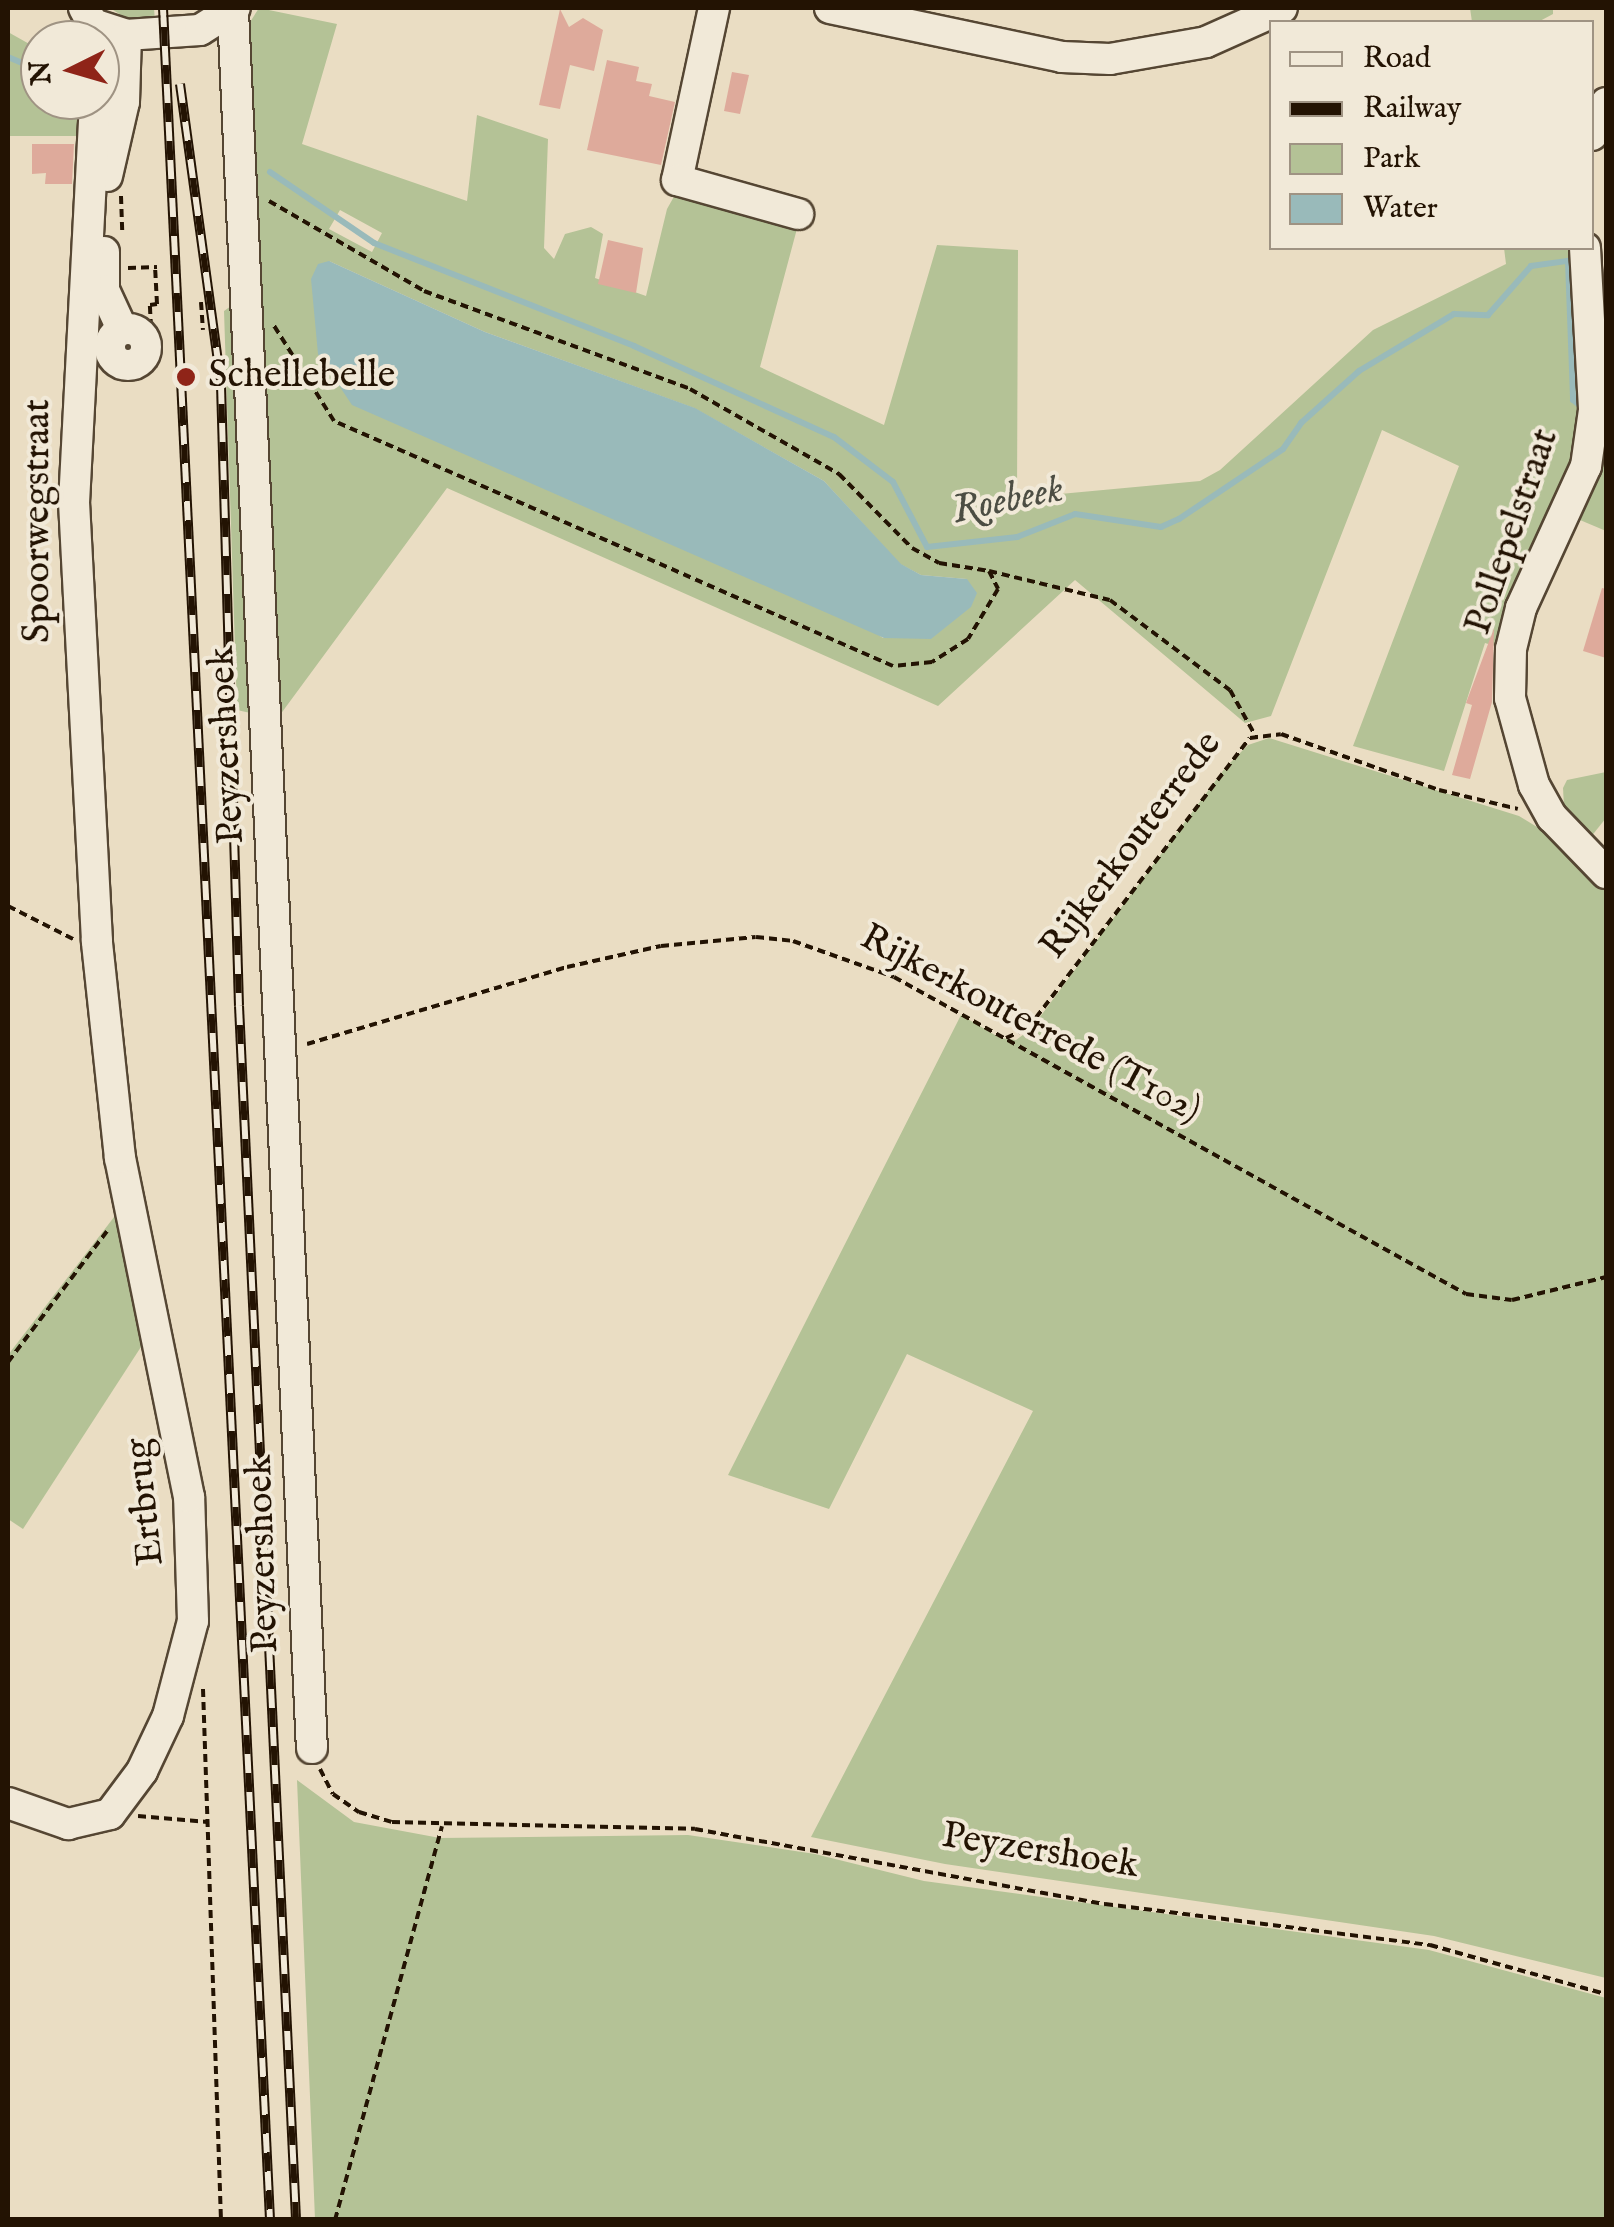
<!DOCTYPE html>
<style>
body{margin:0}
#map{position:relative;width:1614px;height:2227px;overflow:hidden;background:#eaddc3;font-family:"IM FELL English",serif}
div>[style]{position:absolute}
.green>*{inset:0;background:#b4c296}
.water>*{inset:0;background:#99baba}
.stream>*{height:6px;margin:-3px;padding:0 3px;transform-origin:3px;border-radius:3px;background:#99baba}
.building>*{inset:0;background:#deaa9b}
.path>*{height:4px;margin-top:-2px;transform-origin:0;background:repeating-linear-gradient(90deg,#231303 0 8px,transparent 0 13px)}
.roads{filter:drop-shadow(2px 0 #554633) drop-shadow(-2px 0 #554633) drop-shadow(0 2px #554633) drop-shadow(0 -2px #554633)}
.minor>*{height:30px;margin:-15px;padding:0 15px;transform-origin:15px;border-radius:15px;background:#f1e9d8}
.minor>.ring{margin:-15px;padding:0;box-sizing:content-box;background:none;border:30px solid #f1e9d8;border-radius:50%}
.rail>*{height:10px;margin-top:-5px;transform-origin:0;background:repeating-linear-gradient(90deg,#f1e9d8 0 19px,#231303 0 38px);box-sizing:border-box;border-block:2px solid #231303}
.dots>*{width:28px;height:28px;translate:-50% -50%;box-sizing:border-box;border:5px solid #f1e9d8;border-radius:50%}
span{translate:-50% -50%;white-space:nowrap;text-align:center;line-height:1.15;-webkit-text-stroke:8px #f1e9d8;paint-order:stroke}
.poi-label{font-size:38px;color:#231303}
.left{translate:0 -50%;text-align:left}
.street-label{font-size:38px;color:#231303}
.water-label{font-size:40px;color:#4c4d43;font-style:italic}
.frame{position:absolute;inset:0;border:10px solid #231303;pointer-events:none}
.legend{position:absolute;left:1269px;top:20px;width:325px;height:230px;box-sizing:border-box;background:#f1e9d8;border:2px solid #9f9383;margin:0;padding:12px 18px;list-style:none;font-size:30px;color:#231303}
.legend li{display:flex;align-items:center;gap:20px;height:50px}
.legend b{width:50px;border:2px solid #9f9383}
.north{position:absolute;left:20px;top:20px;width:100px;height:100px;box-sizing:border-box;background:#f1e9d8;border:2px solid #9f9383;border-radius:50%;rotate:265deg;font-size:28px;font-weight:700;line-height:40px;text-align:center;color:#231303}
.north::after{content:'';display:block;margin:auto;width:35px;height:45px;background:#8f2418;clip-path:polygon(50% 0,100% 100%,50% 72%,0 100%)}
</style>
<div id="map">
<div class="green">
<i style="clip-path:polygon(110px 8px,154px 8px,155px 21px,127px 19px)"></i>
<i style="clip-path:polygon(evenodd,259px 8px,337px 24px,302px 144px,467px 201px,477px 115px,548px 139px,544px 248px,554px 259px,565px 234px,591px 227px,603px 234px,595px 278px,646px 296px,667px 209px,685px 177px,802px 210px,760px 367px,884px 425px,937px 245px,1018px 250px,1017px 498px,1200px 481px,1220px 470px,1373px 330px,1506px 264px,1504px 248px,1577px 248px,1585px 419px,1575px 468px,1515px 582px,1501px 648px,1485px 643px,1444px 771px,1353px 746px,1459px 466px,1382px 430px,1271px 716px,1245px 723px,1075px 580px,938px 706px,447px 488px,277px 719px,237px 710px,224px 311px,255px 289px,245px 30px,259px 8px,340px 210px,382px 233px,372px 252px,329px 229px,340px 210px,259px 8px,329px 261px,485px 332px,694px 408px,824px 481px,900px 564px,921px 575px,967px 579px,883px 638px,329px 261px)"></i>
<i style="clip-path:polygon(1470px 8px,1553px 8px,1553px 14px,1538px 22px,1472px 22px)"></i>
<i style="clip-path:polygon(8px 32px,40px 50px,40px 100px,77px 100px,78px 136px,8px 136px)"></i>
<i style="clip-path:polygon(1606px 443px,1606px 531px,1580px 520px)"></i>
<i style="clip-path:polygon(1269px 738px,1519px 816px,1563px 843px,1606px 889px,1606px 1978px,1434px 1936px,945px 1864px,811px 1837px,1033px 1411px,907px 1354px,829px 1509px,728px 1475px,961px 1015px,1000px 1038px,1016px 1040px,1031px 1029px,1225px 768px,1248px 745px)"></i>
<i style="clip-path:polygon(1606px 772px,1606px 818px,1590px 838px,1564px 806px,1563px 788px,1567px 780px)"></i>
<i style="clip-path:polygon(121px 1208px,150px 1333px,23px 1529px,8px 1519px,8px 1355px)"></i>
<i style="clip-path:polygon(297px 1780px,354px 1822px,440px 1838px,688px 1835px,815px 1854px,924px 1881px,1429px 1950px,1606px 1998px,1606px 2219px,315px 2219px)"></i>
</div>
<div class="water">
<i style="clip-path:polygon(329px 261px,485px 332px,695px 408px,824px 481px,901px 564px,921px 575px,967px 579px,977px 593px,971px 607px,931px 639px,884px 638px,352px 405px,318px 354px,311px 279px,318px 264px)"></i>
</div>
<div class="stream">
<i style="left:8px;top:57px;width:34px;rotate:23deg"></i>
<i style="left:270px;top:172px;width:126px;rotate:34.3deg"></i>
<i style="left:374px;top:243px;width:280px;rotate:21.6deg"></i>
<i style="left:634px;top:346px;width:220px;rotate:24.5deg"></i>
<i style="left:834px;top:437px;width:74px;rotate:37.3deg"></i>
<i style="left:893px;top:482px;width:73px;rotate:62.4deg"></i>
<i style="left:927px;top:547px;width:91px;rotate:-6.3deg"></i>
<i style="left:1017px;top:537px;width:62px;rotate:-21.6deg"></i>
<i style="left:1075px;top:514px;width:87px;rotate:8.6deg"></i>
<i style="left:1161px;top:527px;width:20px;rotate:-24deg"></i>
<i style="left:1179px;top:519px;width:125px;rotate:-33.9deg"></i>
<i style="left:1283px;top:449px;width:32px;rotate:-55deg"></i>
<i style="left:1301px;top:423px;width:78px;rotate:-41.9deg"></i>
<i style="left:1359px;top:371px;width:111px;rotate:-31deg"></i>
<i style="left:1454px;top:314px;width:34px;rotate:2deg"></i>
<i style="left:1488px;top:315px;width:65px;rotate:-48.7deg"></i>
<i style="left:1531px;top:266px;width:37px;rotate:-8deg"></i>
<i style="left:1568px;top:261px;width:139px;rotate:87.9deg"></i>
<i style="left:1573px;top:400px;width:11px;rotate:38deg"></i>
</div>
<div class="building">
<i style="clip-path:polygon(560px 9px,569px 27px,583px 18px,603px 30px,594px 71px,570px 65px,560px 109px,539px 105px)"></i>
<i style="clip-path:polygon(607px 60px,639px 67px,636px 81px,652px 84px,649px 96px,675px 102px,661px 165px,587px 150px)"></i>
<i style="clip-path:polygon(732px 72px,749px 75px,740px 114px,724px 111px)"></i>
<i style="clip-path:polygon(32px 144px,74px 144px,72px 184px,45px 184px,46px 173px,32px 174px)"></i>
<i style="clip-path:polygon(608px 240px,643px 248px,636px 293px,598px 284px)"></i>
<i style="clip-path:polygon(1602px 588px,1606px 589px,1606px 658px,1583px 651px)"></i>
<i style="clip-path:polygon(1494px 628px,1492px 702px,1470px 779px,1452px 775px,1472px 705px,1466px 703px)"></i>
</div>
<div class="path">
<i style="left:121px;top:196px;width:36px;rotate:88deg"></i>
<i style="left:269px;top:201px;width:179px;rotate:30.1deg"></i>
<i style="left:424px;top:291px;width:283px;rotate:20.2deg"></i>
<i style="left:690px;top:389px;width:172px;rotate:29.7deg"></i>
<i style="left:839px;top:474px;width:104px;rotate:45.4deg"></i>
<i style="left:912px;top:548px;width:31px;rotate:29deg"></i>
<i style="left:939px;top:563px;width:51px;rotate:9.1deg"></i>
<i style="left:989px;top:571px;width:20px;rotate:63deg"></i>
<i style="left:998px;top:589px;width:58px;rotate:121deg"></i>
<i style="left:968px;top:639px;width:43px;rotate:147.4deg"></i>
<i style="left:932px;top:662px;width:39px;rotate:174deg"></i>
<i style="left:893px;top:666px;width:610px;rotate:-156.33deg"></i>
<i style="left:334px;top:421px;width:115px;rotate:-122.2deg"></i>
<i style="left:128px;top:268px;width:29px;rotate:-2deg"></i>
<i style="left:201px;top:302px;width:28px;rotate:86deg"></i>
<i style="left:145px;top:324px;width:14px;rotate:56deg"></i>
<i style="left:153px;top:336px;width:32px;rotate:86deg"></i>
<i style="left:151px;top:327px;width:22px;rotate:-93deg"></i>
<i style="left:150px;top:305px;width:7px;rotate:-8deg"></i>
<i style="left:157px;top:304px;width:36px;rotate:-93deg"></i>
<i style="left:989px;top:571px;width:124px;rotate:13.5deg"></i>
<i style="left:1110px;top:600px;width:150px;rotate:36.9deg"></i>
<i style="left:1230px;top:690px;width:54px;rotate:61deg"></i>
<i style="left:8px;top:906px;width:73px;rotate:26.9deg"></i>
<i style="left:1006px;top:1038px;width:24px;rotate:-24deg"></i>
<i style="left:1028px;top:1028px;width:365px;rotate:-52.6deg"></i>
<i style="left:1250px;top:738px;width:31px;rotate:-7deg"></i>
<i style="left:1281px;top:734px;width:168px;rotate:19.5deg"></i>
<i style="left:1439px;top:790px;width:81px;rotate:13.5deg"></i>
<i style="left:307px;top:1044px;width:271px;rotate:-16.5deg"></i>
<i style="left:567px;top:967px;width:96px;rotate:-12.6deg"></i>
<i style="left:661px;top:946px;width:95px;rotate:-5.4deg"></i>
<i style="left:756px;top:937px;width:37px;rotate:6deg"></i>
<i style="left:793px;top:941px;width:107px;rotate:19.6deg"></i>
<i style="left:894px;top:977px;width:654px;rotate:29deg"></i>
<i style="left:1466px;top:1294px;width:46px;rotate:7.4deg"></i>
<i style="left:1512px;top:1300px;width:97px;rotate:-13.7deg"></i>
<i style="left:8px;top:1362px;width:164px;rotate:-52.9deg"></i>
<i style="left:203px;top:1689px;width:531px;rotate:88.06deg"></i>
<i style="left:320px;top:1769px;width:28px;rotate:63deg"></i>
<i style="left:333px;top:1794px;width:32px;rotate:35deg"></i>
<i style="left:359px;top:1812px;width:34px;rotate:17deg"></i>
<i style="left:392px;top:1822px;width:303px;rotate:1.3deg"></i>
<i style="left:695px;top:1829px;width:417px;rotate:10.4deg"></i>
<i style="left:1105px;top:1904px;width:328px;rotate:7.2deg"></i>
<i style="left:1430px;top:1945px;width:183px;rotate:15.6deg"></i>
<i style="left:138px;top:1816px;width:70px;rotate:4.9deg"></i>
<i style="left:335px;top:2220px;width:408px;rotate:-74.8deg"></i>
</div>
<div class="roads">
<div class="minor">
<i style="left:84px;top:8px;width:18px;rotate:61deg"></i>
<i style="left:93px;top:24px;width:35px;rotate:18deg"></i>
<i style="left:126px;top:35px;width:74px;rotate:-3.9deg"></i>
<i style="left:200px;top:30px;width:41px;rotate:-32.2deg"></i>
<i style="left:714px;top:8px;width:176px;rotate:102.1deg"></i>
<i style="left:677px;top:180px;width:126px;rotate:15.7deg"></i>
<i style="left:830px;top:8px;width:237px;rotate:11.9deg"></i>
<i style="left:1062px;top:57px;width:48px;rotate:2.4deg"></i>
<i style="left:1110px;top:59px;width:97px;rotate:-10deg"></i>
<i style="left:1206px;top:42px;width:83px;rotate:-24.1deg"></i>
<i style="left:233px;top:11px;width:1739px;rotate:87.4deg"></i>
<i style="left:1592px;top:135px;width:35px;rotate:-66deg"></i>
<i style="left:107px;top:176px;width:76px;rotate:-77.1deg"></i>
<i style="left:124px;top:102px;width:67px;rotate:-88.3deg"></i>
<i style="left:1585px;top:248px;width:162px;rotate:86.8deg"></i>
<i style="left:1594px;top:410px;width:57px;rotate:98.1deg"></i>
<i style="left:1586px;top:466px;width:156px;rotate:114.6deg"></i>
<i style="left:1521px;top:608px;width:42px;rotate:103.7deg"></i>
<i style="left:1511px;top:649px;width:49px;rotate:91.2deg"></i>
<i style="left:1510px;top:698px;width:90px;rotate:74.6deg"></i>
<i style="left:1534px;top:785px;width:37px;rotate:61deg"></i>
<i style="left:1552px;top:817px;width:78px;rotate:46deg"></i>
<i style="left:104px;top:252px;width:38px;rotate:90deg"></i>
<i style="left:104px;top:290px;width:43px;rotate:65.2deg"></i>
<i class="ring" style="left:110px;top:329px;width:6px;height:6px"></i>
<i style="left:8px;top:1803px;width:64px;rotate:19.3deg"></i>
<i style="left:68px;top:1824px;width:43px;rotate:-13.4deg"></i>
<i style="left:110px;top:1814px;width:54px;rotate:-53.3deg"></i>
<i style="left:142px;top:1771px;width:61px;rotate:-64.7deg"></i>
<i style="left:168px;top:1716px;width:98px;rotate:-75.3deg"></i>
<i style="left:193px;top:1621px;width:124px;rotate:-91.8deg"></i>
<i style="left:189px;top:1497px;width:346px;rotate:-101.5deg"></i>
<i style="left:120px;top:1158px;width:218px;rotate:-96.1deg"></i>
<i style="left:97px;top:941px;width:439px;rotate:-93deg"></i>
<i style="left:74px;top:503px;width:404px;rotate:-87deg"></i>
</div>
</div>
<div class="rail">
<i style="left:163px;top:8px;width:2215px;rotate:87.23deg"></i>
<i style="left:180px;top:84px;width:304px;rotate:82.2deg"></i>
<i style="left:221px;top:385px;width:621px;rotate:88.34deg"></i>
<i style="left:239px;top:1006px;width:1215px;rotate:87.31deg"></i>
</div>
<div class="dots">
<i style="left:186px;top:377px;background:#8f2418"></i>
</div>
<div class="poi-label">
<span class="left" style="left:208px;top:377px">Schellebelle</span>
</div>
<div class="street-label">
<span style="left:39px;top:521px;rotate:-90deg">Spoorwegstraat</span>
<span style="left:1513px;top:532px;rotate:-71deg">Pollepelstraat</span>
<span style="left:228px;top:745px;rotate:-93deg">Peyzershoek</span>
<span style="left:1132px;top:846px;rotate:-53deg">Rijkerkouterrede</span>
<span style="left:1030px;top:1025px;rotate:28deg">Rijkerkouterrede (T102)</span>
<span style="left:146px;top:1502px;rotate:-96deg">Ertbrug</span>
<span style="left:264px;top:1554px;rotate:-92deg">Peyzershoek</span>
<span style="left:1040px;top:1852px;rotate:9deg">Peyzershoek</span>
</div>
<div class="water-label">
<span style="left:1008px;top:501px;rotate:-12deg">Roebeek</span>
</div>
<div class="frame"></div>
<ul class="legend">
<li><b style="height:12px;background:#f1e9d8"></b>Road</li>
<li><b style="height:12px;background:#231303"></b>Railway</li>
<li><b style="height:28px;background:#b4c296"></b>Park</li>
<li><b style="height:28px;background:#99baba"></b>Water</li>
</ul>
<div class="north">N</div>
</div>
